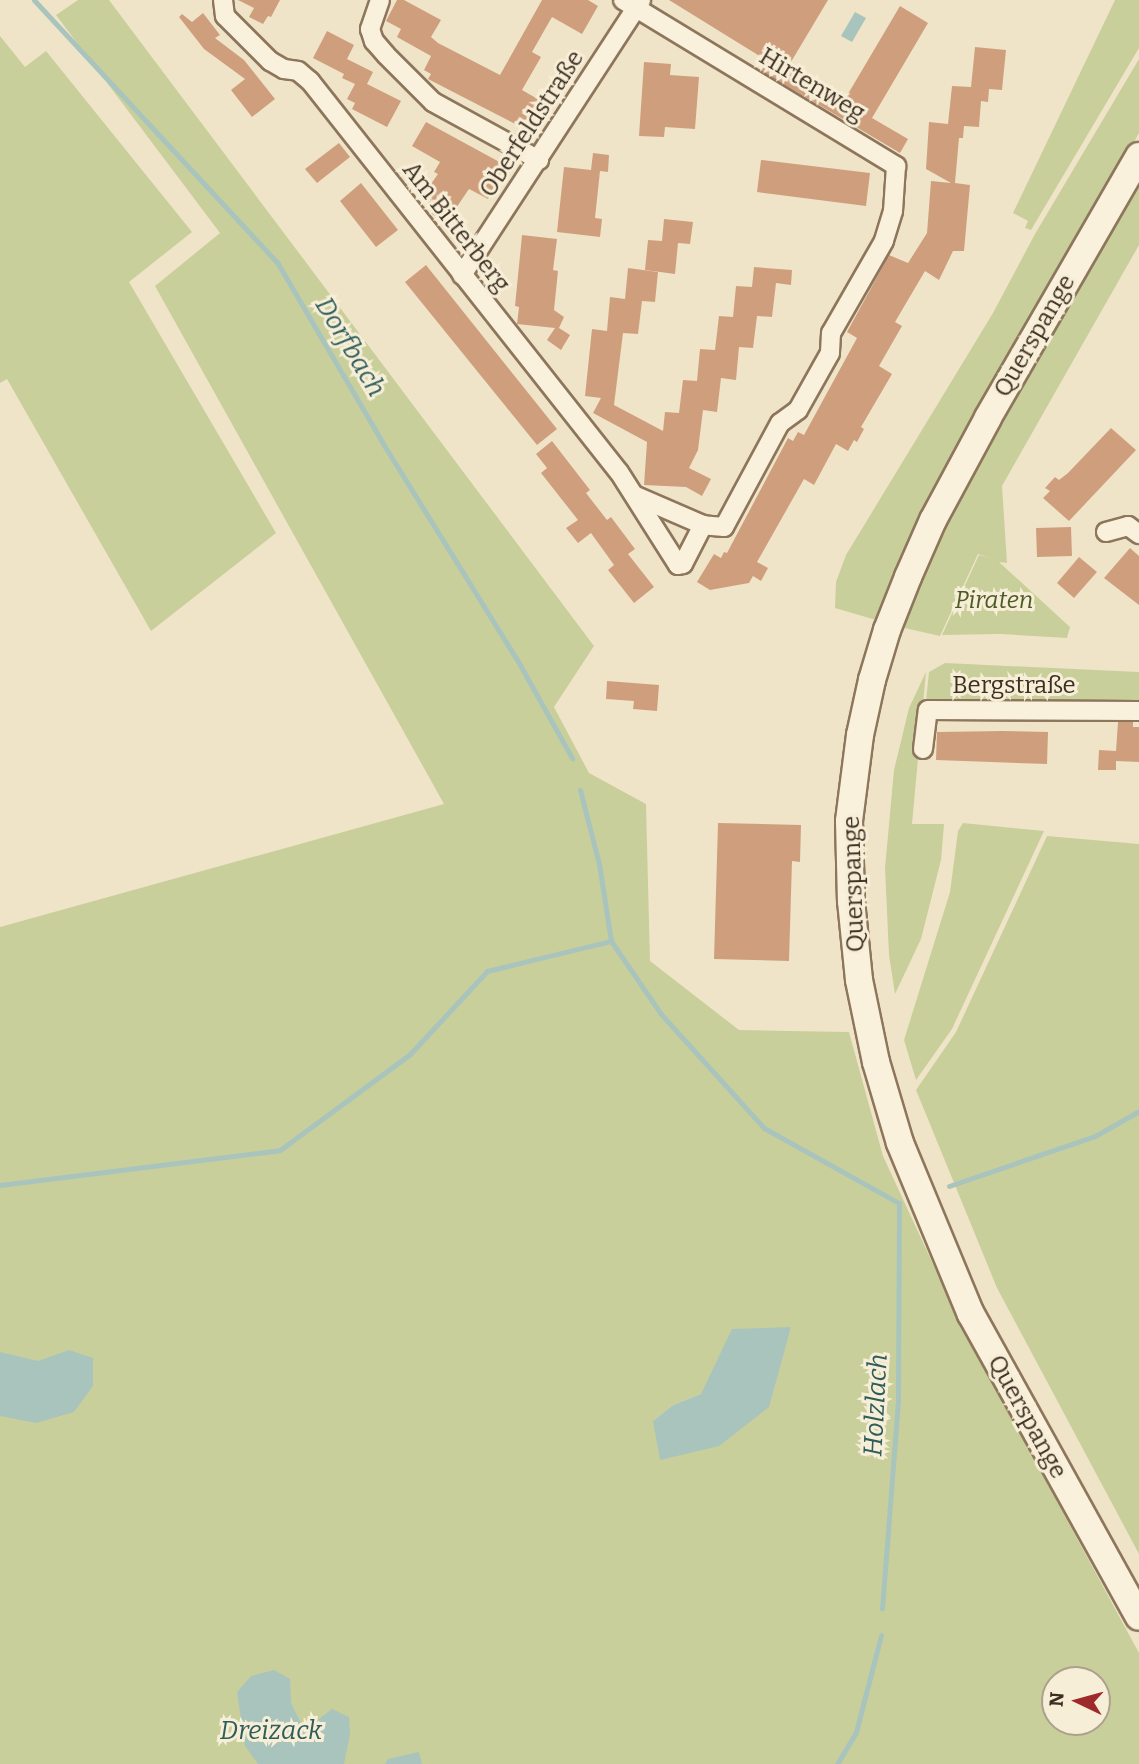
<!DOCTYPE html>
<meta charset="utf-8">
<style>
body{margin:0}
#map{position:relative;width:1139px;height:1764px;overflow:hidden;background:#f0e4c8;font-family:Bitter,serif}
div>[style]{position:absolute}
.green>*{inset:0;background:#c9cf9b}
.water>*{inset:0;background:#a9c4bc}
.stream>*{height:5px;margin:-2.5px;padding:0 2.5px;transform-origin:2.5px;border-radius:2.5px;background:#a9c4bc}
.building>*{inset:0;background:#cf9f7d}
.roads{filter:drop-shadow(2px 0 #8d765c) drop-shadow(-2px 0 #8d765c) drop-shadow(0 2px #8d765c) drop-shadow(0 -2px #8d765c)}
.street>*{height:18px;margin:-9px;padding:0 9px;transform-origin:9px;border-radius:9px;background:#faf1dc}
.secondary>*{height:26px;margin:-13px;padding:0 13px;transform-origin:13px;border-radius:13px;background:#faf1dc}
span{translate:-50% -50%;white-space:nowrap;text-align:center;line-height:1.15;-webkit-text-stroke:6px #f7eed8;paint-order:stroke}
.street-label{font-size:24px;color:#3d2e20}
.park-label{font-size:24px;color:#4d5a26;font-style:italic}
.water-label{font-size:26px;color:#2f5d5a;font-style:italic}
.north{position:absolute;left:1041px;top:1666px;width:70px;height:70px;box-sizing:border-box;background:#f7eed8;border:2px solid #ada18e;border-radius:50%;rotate:275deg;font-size:19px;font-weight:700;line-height:28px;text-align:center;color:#3d2e20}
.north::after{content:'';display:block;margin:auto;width:24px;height:32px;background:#9e2a2b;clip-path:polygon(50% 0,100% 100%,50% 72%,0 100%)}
</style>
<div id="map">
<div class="green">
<i style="clip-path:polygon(evenodd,78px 0,109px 0,594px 646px,554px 707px,589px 773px,646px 804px,650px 961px,739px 1030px,849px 1032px,883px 1156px,958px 1318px,1139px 1653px,1139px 1764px,0 1764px,0 927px,444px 804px,155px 286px,220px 233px,56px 15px,78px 0,791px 1327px,782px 1353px,653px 1421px,673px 1405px,701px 1394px,791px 1327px,78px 0,1055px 1680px,1097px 1680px,1097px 1722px,1055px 1722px,1055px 1680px)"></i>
<i style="clip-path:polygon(1115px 0,1139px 0,1139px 48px,1031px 230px,1025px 228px,1028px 221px,1013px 213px)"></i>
<i style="clip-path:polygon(0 36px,25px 67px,46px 51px,192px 232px,129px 282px,276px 533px,151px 631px,7px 379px,0 383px)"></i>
<i style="clip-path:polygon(1139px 59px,1139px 133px,925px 515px,876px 620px,835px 608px,836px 582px,846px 555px,993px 313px,1035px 234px)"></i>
<i style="clip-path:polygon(1139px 173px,1139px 245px,1002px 486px,1007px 563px,999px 562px,1070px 627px,1067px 638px,1000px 634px,942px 635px,979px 555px,990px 558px,978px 554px,940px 636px,900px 627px,954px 500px)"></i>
<i style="clip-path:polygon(945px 663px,1139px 672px,1139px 701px,926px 701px,929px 672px)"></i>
<i style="clip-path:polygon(926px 672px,912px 824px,944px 824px,941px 860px,921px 939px,895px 994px,889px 955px,885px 868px,894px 770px,909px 708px)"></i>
<i style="clip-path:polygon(963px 823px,1044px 831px,952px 1029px,916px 1080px,904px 1040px,950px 892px,958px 831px)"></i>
<i style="clip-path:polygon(1047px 836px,1139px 844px,1139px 1554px,997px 1288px,916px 1090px,956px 1032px)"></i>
</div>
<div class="water">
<i style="clip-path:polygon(855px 12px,866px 18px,852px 42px,841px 36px)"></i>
<i style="clip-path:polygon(791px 1327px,769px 1407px,719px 1446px,660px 1460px,653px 1421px,673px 1405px,701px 1394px,732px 1329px)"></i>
<i style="clip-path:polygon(69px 1350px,93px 1358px,93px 1386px,74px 1412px,36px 1423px,0 1416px,0 1352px,38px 1361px)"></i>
<i style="clip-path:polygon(274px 1670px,290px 1679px,291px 1703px,301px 1723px,315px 1722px,332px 1709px,349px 1717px,350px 1735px,344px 1764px,258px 1764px,245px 1746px,237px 1692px,251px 1676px)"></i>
<i style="clip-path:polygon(419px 1752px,422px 1764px,385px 1764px,388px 1759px)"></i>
</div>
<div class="stream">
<i style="left:34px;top:0;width:357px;rotate:47.2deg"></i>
<i style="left:277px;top:262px;width:208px;rotate:59.7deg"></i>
<i style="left:382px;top:442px;width:262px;rotate:58.2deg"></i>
<i style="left:520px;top:665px;width:107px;rotate:60.8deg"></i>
<i style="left:580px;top:790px;width:76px;rotate:75.6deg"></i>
<i style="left:599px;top:864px;width:78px;rotate:81.1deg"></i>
<i style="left:611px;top:941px;width:88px;rotate:55.6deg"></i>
<i style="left:661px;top:1014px;width:154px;rotate:47.9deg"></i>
<i style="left:764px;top:1128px;width:154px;rotate:29.1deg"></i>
<i style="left:899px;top:1203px;width:198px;rotate:90.3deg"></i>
<i style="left:898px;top:1401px;width:208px;rotate:94.4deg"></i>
<i style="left:0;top:1185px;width:282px;rotate:-7.1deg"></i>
<i style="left:280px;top:1150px;width:162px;rotate:-36.4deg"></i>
<i style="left:410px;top:1054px;width:113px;rotate:-47.1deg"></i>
<i style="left:487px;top:971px;width:128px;rotate:-13.6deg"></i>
<i style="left:949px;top:1186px;width:154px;rotate:-18.9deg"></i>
<i style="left:1095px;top:1136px;width:51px;rotate:-29.6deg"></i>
<i style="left:837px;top:1764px;width:37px;rotate:-59deg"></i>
<i style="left:856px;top:1732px;width:100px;rotate:-75.5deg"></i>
</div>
<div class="building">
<i style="clip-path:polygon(238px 0,280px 0,271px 17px,268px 16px,263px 24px,249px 17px,254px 8px)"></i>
<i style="clip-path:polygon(397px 0,404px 0,441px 20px,431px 37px,438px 43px,500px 75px,542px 0,588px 0,598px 6px,582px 34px,552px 17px,532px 52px,541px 57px,522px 90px,543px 102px,527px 130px,428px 79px,431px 74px,424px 70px,431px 56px,397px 37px,401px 29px,386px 21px)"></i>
<i style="clip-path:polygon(669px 0,828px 0,788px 67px,845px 99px,900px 6px,928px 23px,872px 118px,908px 139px,900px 153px,760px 70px,766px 60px)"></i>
<i style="clip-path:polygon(203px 13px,220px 35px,215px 38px,244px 60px,275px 99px,252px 117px,231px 90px,245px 79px,204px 49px,179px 17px,182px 14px,192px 22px)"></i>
<i style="clip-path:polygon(327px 31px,354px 45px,347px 59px,373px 72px,367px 84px,401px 101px,387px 127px,352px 109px,355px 103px,347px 99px,355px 84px,342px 78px,344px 74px,313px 58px)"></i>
<i style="clip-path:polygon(975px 47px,1006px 50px,1002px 90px,989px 89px,988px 102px,981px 101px,979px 127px,964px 126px,963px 138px,959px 138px,955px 183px,970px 185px,964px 251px,953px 251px,939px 280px,925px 271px,895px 322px,902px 326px,879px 366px,892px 374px,861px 427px,864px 429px,857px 442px,854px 440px,848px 451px,836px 444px,814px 485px,804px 479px,757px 562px,768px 568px,761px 581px,753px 576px,749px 583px,710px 590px,697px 582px,714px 554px,721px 558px,724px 552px,727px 553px,788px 438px,793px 441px,798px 432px,804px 435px,857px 338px,847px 332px,889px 255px,908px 263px,927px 233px,931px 181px,951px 183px,926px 169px,929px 122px,948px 124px,952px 86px,971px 87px)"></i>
<i style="clip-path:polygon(644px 62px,671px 64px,670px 75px,699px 77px,695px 129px,665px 127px,664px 137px,639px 136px)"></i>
<i style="clip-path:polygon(426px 122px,505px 165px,488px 199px,469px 189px,446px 223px,432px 214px,428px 203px,421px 198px,438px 174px,434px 172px,440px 162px,412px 146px)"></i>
<i style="clip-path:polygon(339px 143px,350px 157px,317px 183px,305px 169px)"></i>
<i style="clip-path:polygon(593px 153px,609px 155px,608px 172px,600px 171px,595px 218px,602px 219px,600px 237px,557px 232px,564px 167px,600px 171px,591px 170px)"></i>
<i style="clip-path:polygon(761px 160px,870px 173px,866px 206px,757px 192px)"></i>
<i style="clip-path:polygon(361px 183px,398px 230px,376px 247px,340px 201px)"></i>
<i style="clip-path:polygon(664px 219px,693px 222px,690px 244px,678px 243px,675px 274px,645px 270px,648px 240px,662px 241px)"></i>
<i style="clip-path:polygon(522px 235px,557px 239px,553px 270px,558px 271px,554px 310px,564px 317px,559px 328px,570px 335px,561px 350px,547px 340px,555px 328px,517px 324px,519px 307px,515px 306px)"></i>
<i style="clip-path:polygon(426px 265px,557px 429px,537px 445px,405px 282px)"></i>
<i style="clip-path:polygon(754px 267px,792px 270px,791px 285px,776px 283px,772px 317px,757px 316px,753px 348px,739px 347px,736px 380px,721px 378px,717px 412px,703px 410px,698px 450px,689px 468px,711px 479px,702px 496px,686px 487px,644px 485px,647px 442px,593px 413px,601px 398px,585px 396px,592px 329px,607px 331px,610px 297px,625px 299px,628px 268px,658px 272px,655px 302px,642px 301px,638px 334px,623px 333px,614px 405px,663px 431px,665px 412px,679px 413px,683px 380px,697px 381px,700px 349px,715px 350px,719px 316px,733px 317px,736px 286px,752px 287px)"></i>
<i style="clip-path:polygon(1111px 428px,1136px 450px,1069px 521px,1043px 498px,1050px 491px,1045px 488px,1055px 477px,1059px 480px,1068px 473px)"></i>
<i style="clip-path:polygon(552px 441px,590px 490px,586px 493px,607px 520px,611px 517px,635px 549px,628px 554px,654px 587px,634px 603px,608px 570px,614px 565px,591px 533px,578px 543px,566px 528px,578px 520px,541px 473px,547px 468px,536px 454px)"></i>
<i style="clip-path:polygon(1071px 527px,1072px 556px,1037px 557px,1036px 528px)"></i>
<i style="clip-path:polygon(1130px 548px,1139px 556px,1139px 605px,1104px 578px)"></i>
<i style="clip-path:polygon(1079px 557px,1097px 572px,1074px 598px,1057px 583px)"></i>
<i style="clip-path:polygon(607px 681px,659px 685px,657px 711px,633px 709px,634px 701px,606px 699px)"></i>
<i style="clip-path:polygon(1118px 722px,1133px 722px,1133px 727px,1139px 727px,1139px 762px,1116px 761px,1116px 770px,1098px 770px,1099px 750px,1116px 751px)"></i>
<i style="clip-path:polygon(1002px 731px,1048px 732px,1047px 764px,936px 760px,937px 732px)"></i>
<i style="clip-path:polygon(718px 823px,801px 825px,800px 862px,792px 861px,789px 961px,714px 959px)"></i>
</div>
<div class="roads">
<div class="street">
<i style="left:223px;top:0;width:16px;rotate:83deg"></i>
<i style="left:225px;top:16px;width:64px;rotate:45deg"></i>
<i style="left:270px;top:61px;width:16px;rotate:30deg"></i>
<i style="left:284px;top:69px;width:14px;rotate:8deg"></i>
<i style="left:298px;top:71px;width:16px;rotate:40deg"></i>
<i style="left:310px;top:81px;width:498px;rotate:51.7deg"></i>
<i style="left:619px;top:472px;width:110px;rotate:57.6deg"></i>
<i style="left:678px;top:565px;width:5px;rotate:-11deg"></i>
<i style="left:683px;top:564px;width:44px;rotate:-62.9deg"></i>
<i style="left:380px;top:0;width:31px;rotate:109deg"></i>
<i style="left:370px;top:29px;width:13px;rotate:72deg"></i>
<i style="left:374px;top:41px;width:18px;rotate:49deg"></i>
<i style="left:386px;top:55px;width:66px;rotate:45deg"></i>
<i style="left:433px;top:102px;width:121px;rotate:28.7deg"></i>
<i style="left:623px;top:0;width:320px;rotate:31.3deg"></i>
<i style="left:896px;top:166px;width:45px;rotate:93.8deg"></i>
<i style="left:893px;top:211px;width:31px;rotate:107deg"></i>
<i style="left:884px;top:241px;width:106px;rotate:119.9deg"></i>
<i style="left:831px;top:333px;width:20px;rotate:93deg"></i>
<i style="left:830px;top:353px;width:65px;rotate:119.3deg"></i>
<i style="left:798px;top:410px;width:22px;rotate:144deg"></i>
<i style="left:780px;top:423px;width:118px;rotate:118.3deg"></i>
<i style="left:724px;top:527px;width:21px;rotate:-175deg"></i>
<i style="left:703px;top:525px;width:73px;rotate:-156.6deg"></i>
<i style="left:462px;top:275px;width:328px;rotate:-56.9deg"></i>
<i style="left:1106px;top:532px;width:23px;rotate:-15deg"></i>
<i style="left:1128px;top:526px;width:14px;rotate:36deg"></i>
<i style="left:923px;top:749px;width:39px;rotate:-83deg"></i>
<i style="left:928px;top:710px;width:211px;rotate:0.3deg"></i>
</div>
<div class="secondary">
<i style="left:1139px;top:156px;width:302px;rotate:120deg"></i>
<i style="left:988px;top:418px;width:116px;rotate:118.3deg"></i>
<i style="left:933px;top:520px;width:62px;rotate:113.7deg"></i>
<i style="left:908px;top:577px;width:57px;rotate:111.6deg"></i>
<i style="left:887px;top:630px;width:52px;rotate:106.7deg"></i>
<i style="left:872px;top:680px;width:56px;rotate:102.3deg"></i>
<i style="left:860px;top:735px;width:87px;rotate:97.3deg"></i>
<i style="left:849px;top:821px;width:80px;rotate:88.6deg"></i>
<i style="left:851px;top:901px;width:79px;rotate:84.2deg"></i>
<i style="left:859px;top:980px;width:84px;rotate:78.3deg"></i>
<i style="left:876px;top:1062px;width:84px;rotate:73.5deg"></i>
<i style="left:900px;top:1143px;width:185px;rotate:67.5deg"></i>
<i style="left:971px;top:1314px;width:346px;rotate:61deg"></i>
</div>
</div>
<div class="street-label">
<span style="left:812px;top:85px;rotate:31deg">Hirtenweg</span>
<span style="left:532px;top:124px;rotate:-57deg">Oberfeldstraße</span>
<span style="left:456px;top:227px;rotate:52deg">Am Bitterberg</span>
<span style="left:1035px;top:336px;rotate:-60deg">Querspange</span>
<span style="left:1014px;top:686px">Bergstraße</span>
<span style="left:854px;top:884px;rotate:-92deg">Querspange</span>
<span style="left:1027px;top:1417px;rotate:61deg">Querspange</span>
</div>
<div class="park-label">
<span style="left:994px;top:601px">Piraten</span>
</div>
<div class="water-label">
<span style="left:350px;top:347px;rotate:59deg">Dorfbach</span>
<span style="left:876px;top:1405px;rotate:-87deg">Holzlach</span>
<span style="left:271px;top:1731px">Dreizack</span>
</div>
<div class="north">N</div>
</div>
